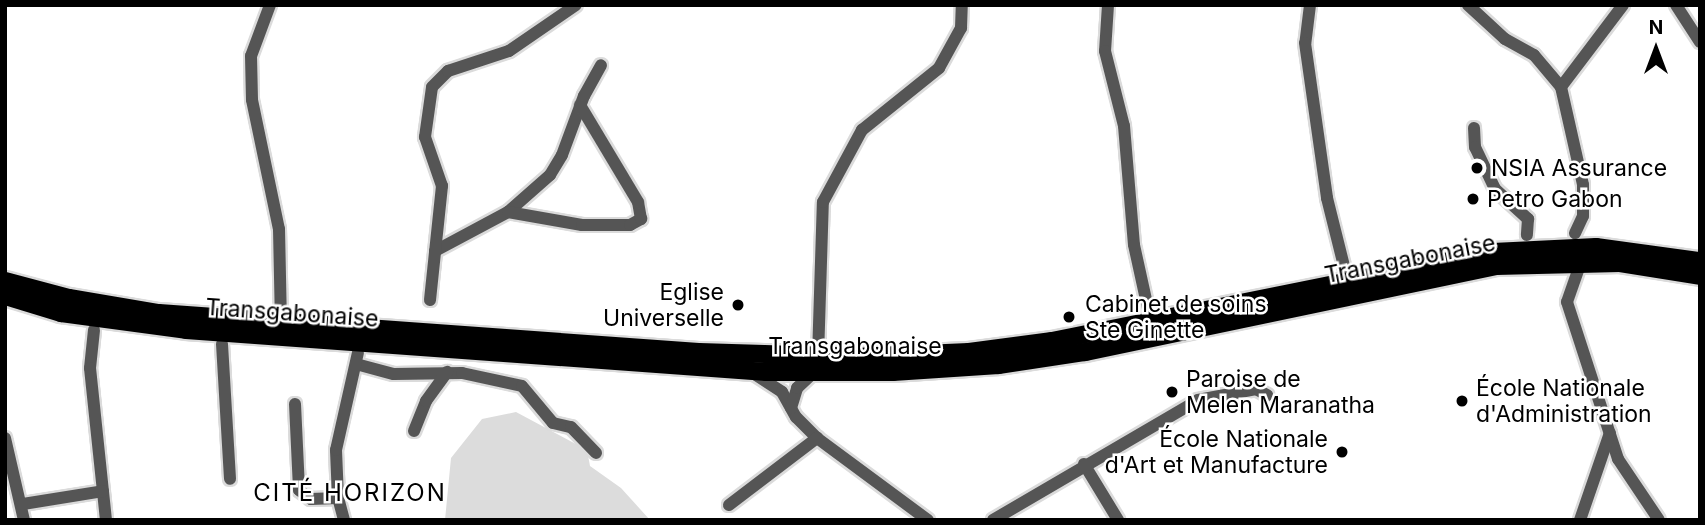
<!DOCTYPE html>
<meta charset="utf-8">
<style>
body{margin:0}
#map{position:relative;width:1705px;height:525px;overflow:hidden;background:#fff;font-family:Inter,sans-serif}
div>[style]{position:absolute}
.green>*{inset:0;background:#dcdcdc}
.roads{filter:drop-shadow(2px 0 #dbdbdb) drop-shadow(-2px 0 #dbdbdb) drop-shadow(0 2px #dbdbdb) drop-shadow(0 -2px #dbdbdb)}
.minor>*{height:12px;margin:-6px;padding:0 6px;transform-origin:6px;border-radius:6px;background:#555}
.highway>*{height:18px;margin:-9px;padding:0 9px;transform-origin:9px;border-radius:9px;background:#000}
.dots>*{width:19px;height:19px;translate:-50% -50%;box-sizing:border-box;border:4px solid #fff;border-radius:50%}
span{translate:-50% -50%;white-space:nowrap;text-align:center;line-height:1.15;-webkit-text-stroke:5px #fff;paint-order:stroke}
.poi-label{font-size:23px;color:#000}
.left{translate:0 -50%;text-align:left}
.right{translate:-100% -50%;text-align:right}
.street-label{font-size:23px;color:#000}
.neighbourhood-label{font-size:24px;color:#000;letter-spacing:2px}
.frame{position:absolute;inset:0;border:7px solid #000;pointer-events:none}
.north{position:absolute;left:1621px;top:14px;width:70px;height:70px;-webkit-text-stroke:5px #fff;paint-order:stroke;rotate:0deg;font-size:19px;font-weight:700;line-height:28px;text-align:center;color:#000}
.north::after{content:'';display:block;margin:auto;width:24px;height:32px;background:#000;clip-path:polygon(50% 0,100% 100%,50% 72%,0 100%)}
</style>
<div id="map">
<div class="green">
<i style="clip-path:polygon(516px 412px,587px 450px,590px 466px,621px 488px,650px 520px,445px 520px,451px 458px,482px 419px)"></i>
</div>
<div class="roads">
<div class="minor">
<i style="left:270px;top:5px;width:54px;rotate:110.4deg"></i>
<i style="left:251px;top:56px;width:44px;rotate:88.7deg"></i>
<i style="left:252px;top:100px;width:132px;rotate:78.2deg"></i>
<i style="left:279px;top:229px;width:92px;rotate:88.8deg"></i>
<i style="left:1108px;top:5px;width:46px;rotate:93.7deg"></i>
<i style="left:1105px;top:51px;width:77px;rotate:75.8deg"></i>
<i style="left:1124px;top:126px;width:119px;rotate:85.2deg"></i>
<i style="left:1134px;top:245px;width:79px;rotate:77.6deg"></i>
<i style="left:1310px;top:5px;width:38px;rotate:97deg"></i>
<i style="left:1305px;top:43px;width:157px;rotate:81.9deg"></i>
<i style="left:1327px;top:198px;width:82px;rotate:76deg"></i>
<i style="left:1468px;top:5px;width:50px;rotate:42.6deg"></i>
<i style="left:1505px;top:39px;width:33px;rotate:29deg"></i>
<i style="left:1534px;top:55px;width:42px;rotate:49.8deg"></i>
<i style="left:1561px;top:87px;width:100px;rotate:77.3deg"></i>
<i style="left:1583px;top:185px;width:31px;rotate:90deg"></i>
<i style="left:1583px;top:216px;width:19px;rotate:115deg"></i>
<i style="left:1676px;top:5px;width:44px;rotate:57deg"></i>
<i style="left:1561px;top:87px;width:103px;rotate:-52.9deg"></i>
<i style="left:1474px;top:128px;width:19px;rotate:87deg"></i>
<i style="left:1475px;top:147px;width:47px;rotate:64.5deg"></i>
<i style="left:1495px;top:189px;width:45px;rotate:42.3deg"></i>
<i style="left:1528px;top:219px;width:16px;rotate:94deg"></i>
<i style="left:508px;top:212px;width:56px;rotate:-41.4deg"></i>
<i style="left:550px;top:175px;width:23px;rotate:-59deg"></i>
<i style="left:562px;top:155px;width:63px;rotate:-69.6deg"></i>
<i style="left:584px;top:96px;width:35px;rotate:-61deg"></i>
<i style="left:435px;top:251px;width:83px;rotate:-28.1deg"></i>
<i style="left:508px;top:212px;width:75px;rotate:10deg"></i>
<i style="left:582px;top:225px;width:48px"></i>
<i style="left:630px;top:225px;width:13px;rotate:-29deg"></i>
<i style="left:641px;top:219px;width:17px;rotate:-100deg"></i>
<i style="left:638px;top:202px;width:113px;rotate:-120.9deg"></i>
<i style="left:1581px;top:262px;width:42px;rotate:109.3deg"></i>
<i style="left:1567px;top:302px;width:165px;rotate:72deg"></i>
<i style="left:1618px;top:459px;width:73px;rotate:56.1deg"></i>
<i style="left:430px;top:300px;width:115px;rotate:-84deg"></i>
<i style="left:442px;top:186px;width:52px;rotate:-109.1deg"></i>
<i style="left:425px;top:137px;width:50px;rotate:-82deg"></i>
<i style="left:432px;top:87px;width:23px;rotate:-45deg"></i>
<i style="left:448px;top:71px;width:64px;rotate:-18.2deg"></i>
<i style="left:509px;top:51px;width:81px;rotate:-34.5deg"></i>
<i style="left:94px;top:330px;width:38px;rotate:96deg"></i>
<i style="left:90px;top:368px;width:153px;rotate:84deg"></i>
<i style="left:222px;top:344px;width:135px;rotate:86.6deg"></i>
<i style="left:818px;top:357px;width:155px;rotate:-88.2deg"></i>
<i style="left:823px;top:202px;width:82px;rotate:-61.6deg"></i>
<i style="left:862px;top:130px;width:99px;rotate:-38.8deg"></i>
<i style="left:939px;top:68px;width:46px;rotate:-61.2deg"></i>
<i style="left:961px;top:28px;width:23px;rotate:-88deg"></i>
<i style="left:356px;top:364px;width:39px;rotate:15deg"></i>
<i style="left:394px;top:374px;width:68px;rotate:-0.8deg"></i>
<i style="left:462px;top:373px;width:61px;rotate:12.2deg"></i>
<i style="left:522px;top:386px;width:48px;rotate:50deg"></i>
<i style="left:553px;top:423px;width:18px;rotate:13deg"></i>
<i style="left:571px;top:427px;width:36px;rotate:46deg"></i>
<i style="left:756px;top:375px;width:31px;rotate:33deg"></i>
<i style="left:782px;top:392px;width:29px;rotate:61deg"></i>
<i style="left:796px;top:417px;width:30px;rotate:45deg"></i>
<i style="left:817px;top:438px;width:138px;rotate:36.5deg"></i>
<i style="left:295px;top:404px;width:86px;rotate:87.3deg"></i>
<i style="left:299px;top:490px;width:15px;rotate:37deg"></i>
<i style="left:311px;top:499px;width:27px;rotate:-2deg"></i>
<i style="left:791px;top:408px;width:21px;rotate:-73deg"></i>
<i style="left:797px;top:388px;width:23px;rotate:-43deg"></i>
<i style="left:414px;top:431px;width:32px;rotate:-68deg"></i>
<i style="left:426px;top:401px;width:36px;rotate:-54deg"></i>
<i style="left:5px;top:438px;width:84px;rotate:77deg"></i>
<i style="left:1084px;top:464px;width:66px;rotate:58.7deg"></i>
<i style="left:23px;top:504px;width:81px;rotate:-9.2deg"></i>
<i style="left:729px;top:505px;width:111px;rotate:-37.3deg"></i>
<i style="left:344px;top:520px;width:23px;rotate:-105deg"></i>
<i style="left:338px;top:498px;width:48px;rotate:-92.4deg"></i>
<i style="left:336px;top:450px;width:100px;rotate:-77.3deg"></i>
<i style="left:993px;top:520px;width:238px;rotate:-30.3deg"></i>
<i style="left:1198px;top:400px;width:59px;rotate:-10.7deg"></i>
<i style="left:1256px;top:389px;width:13px;rotate:29deg"></i>
<i style="left:1580px;top:520px;width:92px;rotate:-71deg"></i>
</div>
<div class="highway">
<i style="left:5px;top:281px;width:66px;rotate:14.9deg"></i>
<i style="left:69px;top:298px;width:91px;rotate:9.5deg"></i>
<i style="left:159px;top:313px;width:541px;rotate:4.13deg"></i>
<i style="left:699px;top:352px;width:155px;rotate:1.8deg"></i>
<i style="left:854px;top:357px;width:115px;rotate:-2.5deg"></i>
<i style="left:969px;top:352px;width:84px;rotate:-7.5deg"></i>
<i style="left:1052px;top:341px;width:450px;rotate:-11.4deg"></i>
<i style="left:1493px;top:252px;width:103px;rotate:-2.8deg"></i>
<i style="left:1596px;top:247px;width:105px;rotate:7.7deg"></i>
<i style="left:5px;top:296px;width:59px;rotate:16.9deg"></i>
<i style="left:61px;top:313px;width:126px;rotate:7.7deg"></i>
<i style="left:186px;top:330px;width:582px;rotate:4.14deg"></i>
<i style="left:766px;top:372px;width:127px"></i>
<i style="left:893px;top:372px;width:106px;rotate:-3.8deg"></i>
<i style="left:999px;top:365px;width:87px;rotate:-8.6deg"></i>
<i style="left:1085px;top:352px;width:420px;rotate:-11.8deg"></i>
<i style="left:1496px;top:266px;width:124px;rotate:-1.4deg"></i>
<i style="left:1620px;top:263px;width:81px;rotate:9.2deg"></i>
</div>
</div>
<div class="dots">
<i style="left:1477px;top:168px;background:#000"></i>
<i style="left:1473px;top:199px;background:#000"></i>
<i style="left:738px;top:305px;background:#000"></i>
<i style="left:1069px;top:317px;background:#000"></i>
<i style="left:1172px;top:392px;background:#000"></i>
<i style="left:1462px;top:401px;background:#000"></i>
<i style="left:1342px;top:452px;background:#000"></i>
</div>
<div class="poi-label">
<span class="left" style="left:1491px;top:168px">NSIA Assurance</span>
<span class="left" style="left:1487px;top:199px">Petro Gabon</span>
<span class="right" style="left:724px;top:305px">Eglise<br>Universelle</span>
<span class="left" style="left:1085px;top:317px">Cabinet de soins<br>Ste Ginette</span>
<span class="left" style="left:1186px;top:392px">Paroise de<br>Melen Maranatha</span>
<span class="left" style="left:1476px;top:401px">École Nationale<br>d'Administration</span>
<span class="right" style="left:1328px;top:452px">École Nationale<br>d'Art et Manufacture</span>
</div>
<div class="street-label">
<span style="left:1410px;top:259px;rotate:-11deg">Transgabonaise</span>
<span style="left:292px;top:313px;rotate:4deg">Transgabonaise</span>
<span style="left:855px;top:346px">Transgabonaise</span>
</div>
<div class="neighbourhood-label">
<span style="left:350px;top:493px">CITÉ HORIZON</span>
</div>
<div class="frame"></div>
<div class="north">N</div>
</div>
